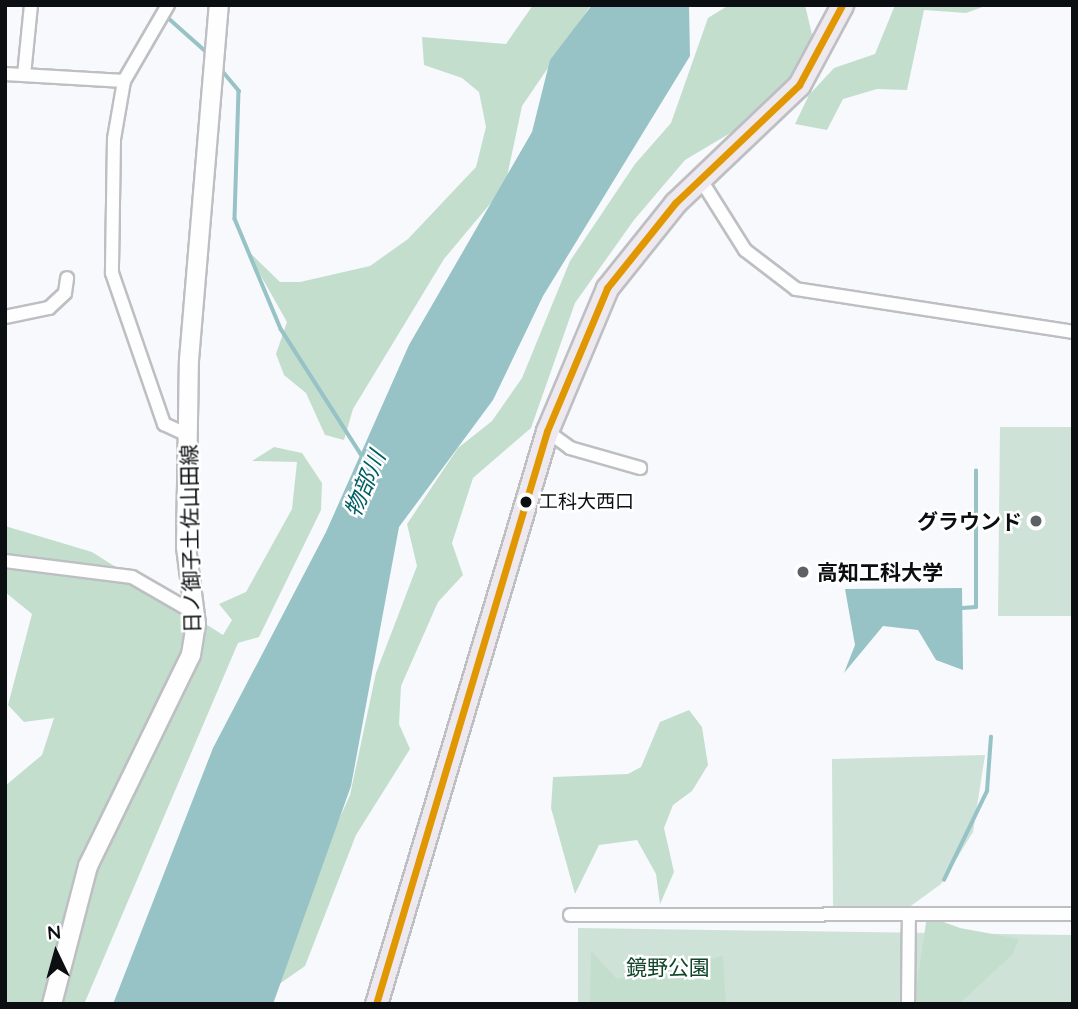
<!DOCTYPE html>
<meta charset="utf-8">
<style>
body{margin:0}
#map{position:relative;width:1078px;height:1009px;overflow:hidden;background:#f7f9fc;font-family:Quicksand,"Noto Sans JP",sans-serif}
div>[style]{position:absolute}
.green>*{inset:0;background:#cfe2d7}
.forest>*{inset:0;background:#c4dece}
.water>*{inset:0;background:#97c2c6}
.stream>*{height:3.5px;margin:-1.75px;padding:0 1.75px;transform-origin:1.75px;border-radius:1.75px;background:#97c2c6}
.roads{filter:drop-shadow(2px 0 #bdbfc2) drop-shadow(-2px 0 #bdbfc2) drop-shadow(0 2px #bdbfc2) drop-shadow(0 -2px #bdbfc2)}
.minor>*{height:12px;margin:-6px;padding:0 6px;transform-origin:6px;border-radius:6px;background:#fefeff}
.secondary>*{height:18px;margin:-9px;padding:0 9px;transform-origin:9px;border-radius:9px;background:#fefeff}
.trunk>*{height:21px;margin:-10.5px;padding:0 10.5px;transform-origin:10.5px;border-radius:10.5px;background:#eee8ef}
.bus-1>*{height:7px;margin:-3.5px;padding:0 3.5px;transform-origin:3.5px;border-radius:3.5px;background:#e09702}
.dots>*{width:19px;height:19px;translate:-50% -50%;box-sizing:border-box;border:4px solid #fff;border-radius:50%}
span{translate:-50% -50%;white-space:nowrap;text-align:center;line-height:1.15;-webkit-text-stroke:5px #fff;paint-order:stroke}
.bus-label{font-size:19px;color:#0c0f12}
.left{translate:0 -50%;text-align:left}
.poi-label{font-size:21px;color:#0c0f12;font-weight:700}
.right{translate:-100% -50%;text-align:right}
.street-label{font-size:21px;color:#0c0f12}
.park-label{font-size:21px;color:#104529}
.water-label{font-size:23px;color:#025f64;font-style:italic}
.frame{position:absolute;inset:0;border:7px solid #0c0f12;pointer-events:none}
.north{position:absolute;left:21px;top:918px;width:70px;height:70px;-webkit-text-stroke:5px #fff;paint-order:stroke;rotate:355deg;font-size:19px;font-weight:700;line-height:28px;text-align:center;color:#0c0f12}
.north::after{content:'';display:block;margin:auto;width:24px;height:32px;background:#0c0f12;clip-path:polygon(50% 0,100% 100%,50% 72%,0 100%)}
</style>
<div id="map">
<div class="green">
<i style="clip-path:polygon(1000px 427px,1073px 427px,1073px 616px,998px 616px)"></i>
<i style="clip-path:polygon(985px 755px,973px 832px,941px 884px,908px 908px,833px 907px,832px 759px)"></i>
<i style="clip-path:polygon(578px 928px,1073px 935px,1073px 1004px,578px 1004px)"></i>
</div>
<div class="forest">
<i style="clip-path:polygon(533px 5px,591px 5px,522px 106px,505px 186px,444px 259px,353px 409px,344px 440px,325px 435px,306px 393px,284px 375px,276px 354px,287px 322px,245px 248px,280px 282px,300px 282px,370px 266px,408px 239px,476px 167px,486px 127px,479px 92px,462px 78px,424px 65px,422px 37px,506px 44px)"></i>
<i style="clip-path:polygon(729px 5px,805px 5px,814px 43px,797px 79px,769px 110px,685px 160px,634px 220px,575px 303px,531px 428px,473px 478px,452px 543px,463px 575px,438px 602px,401px 686px,399px 724px,410px 749px,356px 835px,305px 966px,275px 987px,278px 954px,350px 795px,376px 673px,417px 566px,407px 524px,458px 448px,492px 421px,522px 378px,570px 261px,635px 164px,671px 123px,708px 18px)"></i>
<i style="clip-path:polygon(895px 5px,988px 5px,966px 13px,924px 10px,907px 90px,877px 89px,843px 99px,827px 130px,795px 124px,809px 95px,834px 68px,875px 54px)"></i>
<i style="clip-path:polygon(274px 447px,302px 453px,322px 483px,321px 510px,259px 637px,238px 643px,85px 1002px,5px 1004px,5px 786px,42px 755px,54px 718px,24px 722px,8px 705px,32px 614px,5px 592px,5px 526px,92px 552px,223px 635px,232px 620px,219px 604px,246px 592px,292px 509px,297px 462px,252px 461px)"></i>
<i style="clip-path:polygon(689px 710px,702px 727px,708px 765px,692px 791px,673px 805px,664px 828px,674px 872px,660px 904px,656px 874px,637px 840px,599px 845px,575px 894px,551px 808px,553px 777px,628px 774px,641px 767px,660px 722px)"></i>
<i style="clip-path:polygon(927px 916px,960px 928px,1019px 939px,1012px 955px,959px 1004px,914px 1004px)"></i>
<i style="clip-path:polygon(591px 951px,617px 979px,723px 956px,726px 1004px,590px 1004px)"></i>
</div>
<div class="water">
<i style="clip-path:polygon(592px 5px,689px 5px,690px 56px,543px 296px,493px 400px,399px 527px,351px 786px,273px 1004px,113px 1004px,213px 748px,326px 532px,409px 345px,532px 132px,550px 60px)"></i>
<i style="clip-path:polygon(962px 588px,963px 670px,936px 660px,918px 630px,883px 626px,844px 673px,855px 645px,845px 589px)"></i>
</div>
<div class="stream">
<i style="left:165px;top:15px;width:59px;rotate:41.6deg"></i>
<i style="left:220px;top:68px;width:30px;rotate:50deg"></i>
<i style="left:239px;top:91px;width:128px;rotate:91.8deg"></i>
<i style="left:235px;top:219px;width:119px;rotate:67.3deg"></i>
<i style="left:281px;top:329px;width:152px;rotate:57.4deg"></i>
<i style="left:963px;top:608px;width:13px;rotate:-4deg"></i>
<i style="left:976px;top:607px;width:136px;rotate:-90deg"></i>
<i style="left:944px;top:880px;width:99px;rotate:-64.2deg"></i>
<i style="left:987px;top:791px;width:54px;rotate:-85.8deg"></i>
</div>
<div class="roads">
<div class="minor">
<i style="left:168px;top:5px;width:88px;rotate:120.1deg"></i>
<i style="left:124px;top:81px;width:59px;rotate:99.8deg"></i>
<i style="left:114px;top:139px;width:134px;rotate:90.9deg"></i>
<i style="left:112px;top:273px;width:160px;rotate:71deg"></i>
<i style="left:164px;top:424px;width:26px;rotate:25deg"></i>
<i style="left:5px;top:74px;width:119px;rotate:3.4deg"></i>
<i style="left:24px;top:75px;width:70px;rotate:-84.3deg"></i>
<i style="left:701px;top:180px;width:83px;rotate:57.8deg"></i>
<i style="left:745px;top:250px;width:64px;rotate:37.4deg"></i>
<i style="left:796px;top:289px;width:280px;rotate:8.8deg"></i>
<i style="left:5px;top:317px;width:45px;rotate:-11.6deg"></i>
<i style="left:49px;top:308px;width:22px;rotate:-43deg"></i>
<i style="left:65px;top:293px;width:15px;rotate:-82deg"></i>
<i style="left:547px;top:431px;width:29px;rotate:36deg"></i>
<i style="left:570px;top:448px;width:73px;rotate:15.9deg"></i>
<i style="left:5px;top:561px;width:128px;rotate:7.2deg"></i>
<i style="left:132px;top:577px;width:74px;rotate:30deg"></i>
<i style="left:570px;top:915px;width:503px;rotate:-0.11deg"></i>
<i style="left:908px;top:1004px;width:90px;rotate:-89.4deg"></i>
</div>
<div class="secondary">
<i style="left:52px;top:1004px;width:143px;rotate:-75.4deg"></i>
<i style="left:88px;top:866px;width:235px;rotate:-64deg"></i>
<i style="left:191px;top:655px;width:31px;rotate:-81deg"></i>
<i style="left:196px;top:624px;width:78px;rotate:-97.4deg"></i>
<i style="left:186px;top:547px;width:187px;rotate:-89.1deg"></i>
<i style="left:189px;top:360px;width:356px;rotate:-85.2deg"></i>
</div>
<div class="trunk">
<i style="left:376px;top:1004px;width:598px;rotate:-73.38deg"></i>
<i style="left:547px;top:431px;width:155px;rotate:-67.2deg"></i>
<i style="left:607px;top:288px;width:109px;rotate:-51.3deg"></i>
<i style="left:675px;top:203px;width:171px;rotate:-43.6deg"></i>
<i style="left:799px;top:85px;width:91px;rotate:-61.7deg"></i>
</div>
</div>
<div class="bus-1">
<i style="left:376px;top:1004px;width:598px;rotate:-73.38deg"></i>
<i style="left:547px;top:431px;width:155px;rotate:-67.2deg"></i>
<i style="left:607px;top:288px;width:109px;rotate:-51.3deg"></i>
<i style="left:675px;top:203px;width:171px;rotate:-43.6deg"></i>
<i style="left:799px;top:85px;width:91px;rotate:-61.7deg"></i>
</div>
<div class="dots">
<i style="left:526px;top:502px;background:#0c0f12"></i>
<i style="left:1036px;top:521px;background:#5e6164"></i>
<i style="left:803px;top:572px;background:#5e6164"></i>
</div>
<div class="bus-label">
<span class="left" style="left:539px;top:502px">工科大西口</span>
</div>
<div class="poi-label">
<span class="right" style="left:1022px;top:521px">グラウンド</span>
<span class="left" style="left:817px;top:572px">高知工科大学</span>
</div>
<div class="street-label">
<span style="left:190px;top:539px;rotate:-91deg">日ノ御子土佐山田線</span>
</div>
<div class="park-label">
<span style="left:668px;top:967px">鏡野公園</span>
</div>
<div class="water-label">
<span style="left:365px;top:484px;rotate:-67deg">物部川</span>
</div>
<div class="frame"></div>
<div class="north">N</div>
</div>
